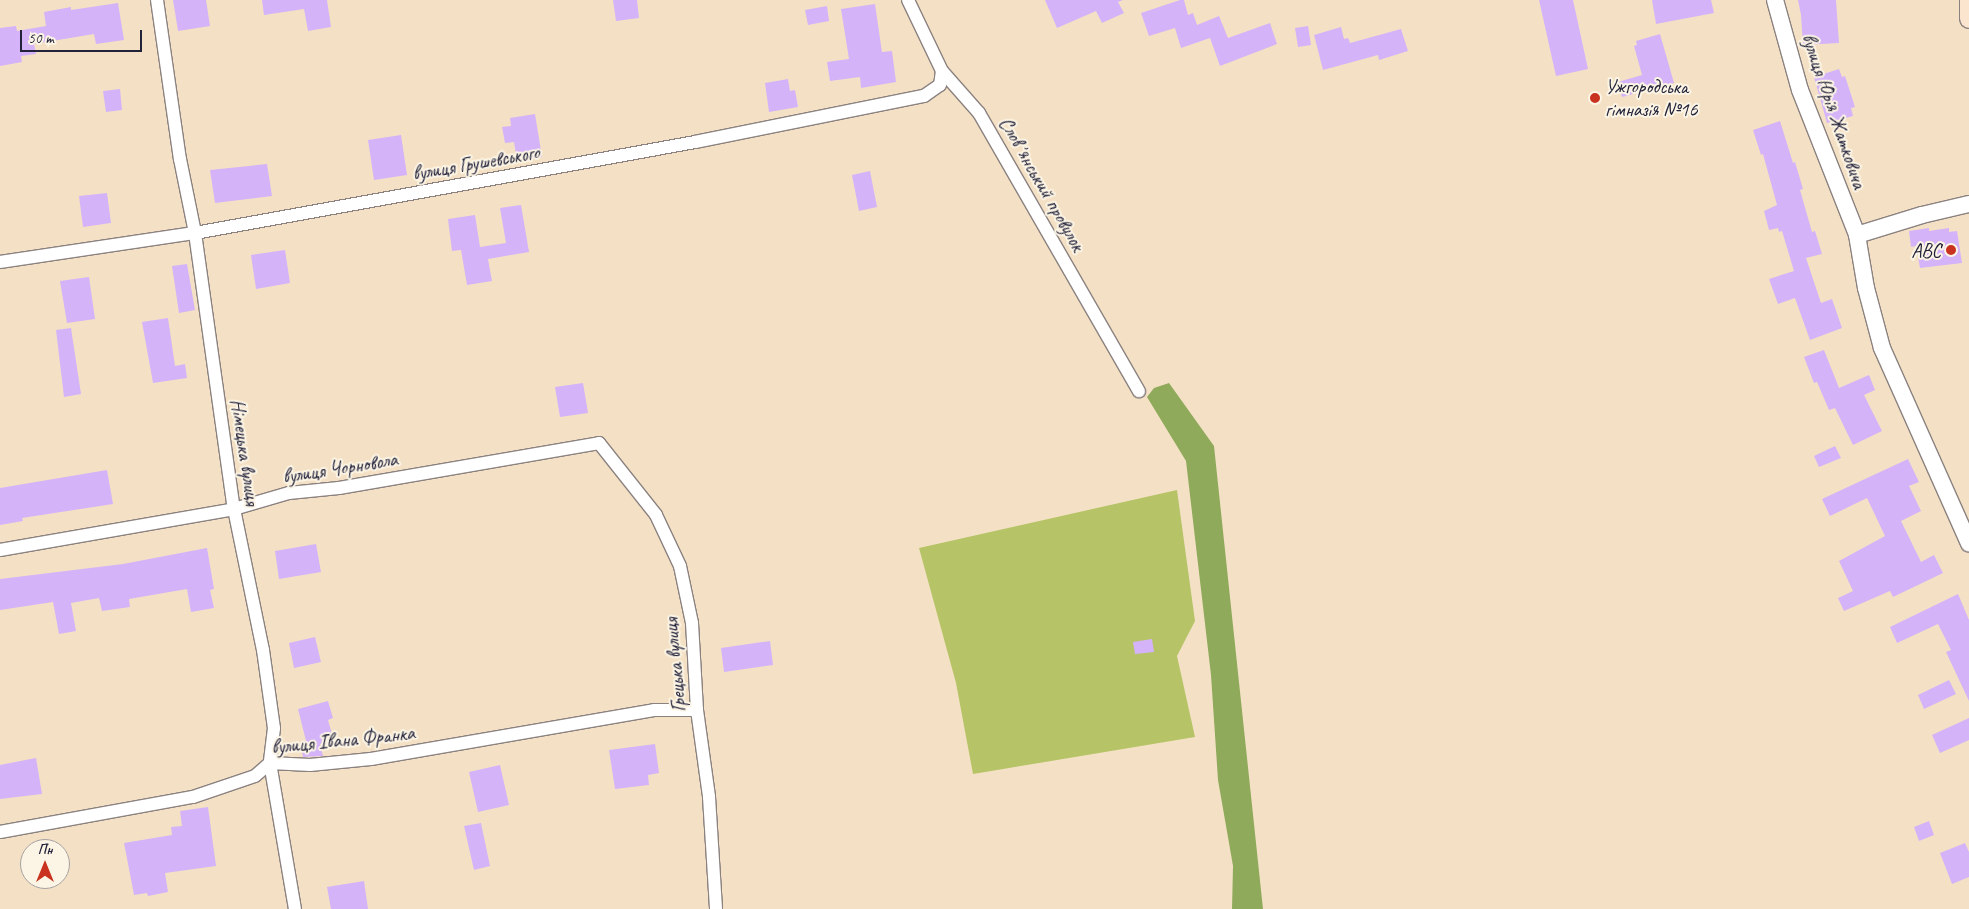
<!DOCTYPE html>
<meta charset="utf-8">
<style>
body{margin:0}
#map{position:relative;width:1969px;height:909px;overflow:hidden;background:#f4e1c5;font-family:Caveat,sans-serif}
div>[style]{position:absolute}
.green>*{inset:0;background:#b6c467}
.forest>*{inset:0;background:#90aa5c}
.building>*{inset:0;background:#d4b3f9}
.roads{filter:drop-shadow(1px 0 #8b8280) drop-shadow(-1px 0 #8b8280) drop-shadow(0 1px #8b8280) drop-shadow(0 -1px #8b8280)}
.minor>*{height:12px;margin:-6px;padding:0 6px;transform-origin:6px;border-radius:6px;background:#fff}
.tertiary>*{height:16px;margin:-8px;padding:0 8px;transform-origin:8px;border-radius:8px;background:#fff}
.secondary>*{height:19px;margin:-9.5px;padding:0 9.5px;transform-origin:9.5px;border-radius:9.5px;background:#fce5cf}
.dots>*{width:14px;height:14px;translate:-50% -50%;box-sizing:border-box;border:2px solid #fcf5e5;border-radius:50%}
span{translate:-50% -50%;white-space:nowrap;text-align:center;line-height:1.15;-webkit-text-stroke:4px #fcf5e5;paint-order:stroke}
.poi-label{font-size:20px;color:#22223b}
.left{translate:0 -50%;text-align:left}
.right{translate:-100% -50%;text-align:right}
.street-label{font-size:20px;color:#22223b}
.north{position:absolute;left:20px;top:839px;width:50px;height:50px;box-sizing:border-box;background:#fcf5e5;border:1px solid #a5a1a1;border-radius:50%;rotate:0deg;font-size:14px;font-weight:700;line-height:20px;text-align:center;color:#22223b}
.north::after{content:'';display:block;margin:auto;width:18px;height:22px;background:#c8321e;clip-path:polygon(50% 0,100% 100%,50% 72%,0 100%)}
.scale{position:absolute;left:20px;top:30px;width:122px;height:22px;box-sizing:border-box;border:2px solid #22223b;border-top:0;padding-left:6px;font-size:15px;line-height:18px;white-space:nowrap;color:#22223b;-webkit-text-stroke:4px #fcf5e5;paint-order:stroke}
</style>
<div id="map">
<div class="green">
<i style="clip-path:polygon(1177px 490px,1195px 621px,1177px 656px,1195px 737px,973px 774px,956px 683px,919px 548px)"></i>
</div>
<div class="forest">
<i style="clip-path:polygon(1169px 383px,1214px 446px,1263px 909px,1232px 909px,1233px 866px,1218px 780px,1211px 675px,1186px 461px,1147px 397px,1154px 388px)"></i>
</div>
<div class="building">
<i style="clip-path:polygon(173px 0,206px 0,210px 26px,178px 31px)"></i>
<i style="clip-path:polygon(262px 0,327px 0,331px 27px,308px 31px,304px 9px,264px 15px)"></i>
<i style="clip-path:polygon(613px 0,637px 0,639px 18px,616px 21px)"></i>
<i style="clip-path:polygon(1045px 0,1123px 0,1118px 2px,1124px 13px,1102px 23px,1096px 11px,1057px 28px)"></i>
<i style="clip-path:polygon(1180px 0,1184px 0,1188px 15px,1193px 13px,1197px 25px,1219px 16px,1228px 38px,1270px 23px,1277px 44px,1220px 66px,1210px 38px,1181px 48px,1175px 28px,1149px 36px,1141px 13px)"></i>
<i style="clip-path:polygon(1539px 0,1573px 0,1588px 69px,1556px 76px)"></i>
<i style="clip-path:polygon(1652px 0,1711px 0,1714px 13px,1656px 24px)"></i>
<i style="clip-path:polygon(1798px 0,1836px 0,1839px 43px,1803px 45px,1801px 15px)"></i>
<i style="clip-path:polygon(118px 3px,124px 40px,96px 44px,94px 34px,34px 44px,36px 54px,21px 56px,22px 62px,0 66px,0 28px,16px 26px,17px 31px,46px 26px,44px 12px,71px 7px,71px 10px)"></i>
<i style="clip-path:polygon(875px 4px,882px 52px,892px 51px,896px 82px,861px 88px,860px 77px,830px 81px,827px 62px,849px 59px,841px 9px)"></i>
<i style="clip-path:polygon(827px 6px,829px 21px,808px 25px,805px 10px)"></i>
<i style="clip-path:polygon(1308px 26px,1311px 45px,1298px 47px,1295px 28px)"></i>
<i style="clip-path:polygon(1341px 27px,1344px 39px,1348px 38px,1350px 43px,1401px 29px,1408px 51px,1379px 60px,1378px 55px,1323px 70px,1314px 35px)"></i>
<i style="clip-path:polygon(1660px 34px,1674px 83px,1622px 97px,1618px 82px,1642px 75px,1634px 46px,1637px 45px,1636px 41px)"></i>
<i style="clip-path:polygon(1839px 69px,1842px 77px,1845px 76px,1855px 107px,1851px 108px,1853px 116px,1827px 123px,1814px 77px)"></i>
<i style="clip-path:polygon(788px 79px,790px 91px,795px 90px,798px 107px,769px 112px,765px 83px)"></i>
<i style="clip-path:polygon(120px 89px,122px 110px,106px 112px,103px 91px)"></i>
<i style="clip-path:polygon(535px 114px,542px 157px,517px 161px,514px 142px,505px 143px,502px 127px,511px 126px,510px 118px)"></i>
<i style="clip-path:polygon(1780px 121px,1793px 163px,1795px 162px,1803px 189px,1800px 190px,1812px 232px,1815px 231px,1822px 254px,1806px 258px,1821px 303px,1832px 299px,1842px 328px,1810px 340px,1795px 298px,1778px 304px,1769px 279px,1794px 271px,1782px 231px,1779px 232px,1778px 228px,1769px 230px,1764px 211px,1777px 205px,1763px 154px,1761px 155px,1753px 130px)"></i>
<i style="clip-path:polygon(401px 135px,407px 175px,374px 180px,368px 140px)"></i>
<i style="clip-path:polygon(267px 164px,272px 196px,215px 203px,210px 170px)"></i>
<i style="clip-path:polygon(870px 171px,877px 207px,859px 211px,852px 175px)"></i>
<i style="clip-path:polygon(107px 193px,111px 223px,83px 227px,79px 196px)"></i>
<i style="clip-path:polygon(521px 205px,529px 252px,488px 259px,492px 281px,467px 285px,461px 250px,452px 251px,448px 219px,475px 215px,480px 247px,506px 243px,500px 208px)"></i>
<i style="clip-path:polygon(1929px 228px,1929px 231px,1949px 228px,1949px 232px,1957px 231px,1962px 263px,1920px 268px,1916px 246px,1911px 247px,1909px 231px)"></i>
<i style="clip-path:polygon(285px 250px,290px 283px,256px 289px,251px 255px)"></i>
<i style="clip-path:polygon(187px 264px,195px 310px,179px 313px,172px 266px)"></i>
<i style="clip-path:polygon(89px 277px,95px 319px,67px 323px,60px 281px)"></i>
<i style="clip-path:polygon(168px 318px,175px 366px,185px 364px,187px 378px,153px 383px,142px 322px)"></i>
<i style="clip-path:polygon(71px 328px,81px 394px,64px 397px,56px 330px)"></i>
<i style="clip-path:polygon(1824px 350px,1839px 388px,1869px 375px,1875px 390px,1864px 395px,1882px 431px,1853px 445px,1835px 408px,1829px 410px,1817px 382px,1814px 383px,1804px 357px)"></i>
<i style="clip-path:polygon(583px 383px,588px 413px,560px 417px,555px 387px)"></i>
<i style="clip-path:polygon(1835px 446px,1841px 458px,1819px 467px,1814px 456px)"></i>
<i style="clip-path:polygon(1908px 459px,1919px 482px,1909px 486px,1921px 511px,1901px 521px,1921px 562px,1934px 555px,1943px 573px,1893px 597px,1890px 591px,1844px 611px,1838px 598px,1853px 591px,1839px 561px,1885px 536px,1867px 498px,1830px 516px,1822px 499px)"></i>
<i style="clip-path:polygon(107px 470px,113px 504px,22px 518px,23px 521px,0 525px,0 488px)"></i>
<i style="clip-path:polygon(316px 544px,321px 572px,279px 579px,275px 551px)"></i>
<i style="clip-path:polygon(207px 548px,214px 589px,210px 590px,214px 608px,191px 612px,187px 589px,129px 599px,130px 607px,102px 611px,99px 598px,71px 603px,76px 631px,59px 634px,53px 602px,0 610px,0 579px,123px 564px)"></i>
<i style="clip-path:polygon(1958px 594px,1969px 620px,1969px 701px,1946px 652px,1951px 650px,1938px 624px,1897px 643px,1890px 627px)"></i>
<i style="clip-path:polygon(315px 637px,321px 662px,294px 668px,289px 643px)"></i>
<i style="clip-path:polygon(1152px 639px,1154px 652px,1135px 654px,1133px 642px)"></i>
<i style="clip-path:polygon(770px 641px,773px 665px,724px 672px,721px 648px)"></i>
<i style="clip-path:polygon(1949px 680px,1956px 694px,1924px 709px,1918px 695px)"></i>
<i style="clip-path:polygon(328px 701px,333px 718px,328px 720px,334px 741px,320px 744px,323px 756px,303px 757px,300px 742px,306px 741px,298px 709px)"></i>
<i style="clip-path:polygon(1969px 718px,1969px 740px,1940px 753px,1932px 735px)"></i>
<i style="clip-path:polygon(655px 744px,659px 773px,648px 775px,649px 785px,615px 789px,609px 750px)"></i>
<i style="clip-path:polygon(36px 758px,42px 794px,0 799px,0 765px)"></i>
<i style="clip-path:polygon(500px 765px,509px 805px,478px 812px,469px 772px)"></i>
<i style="clip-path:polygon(208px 807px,216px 866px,165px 873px,168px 892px,148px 896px,147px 893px,134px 895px,124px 843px,172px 835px,171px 827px,182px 826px,180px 811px)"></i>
<i style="clip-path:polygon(1929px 821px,1934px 835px,1919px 841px,1914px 827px)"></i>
<i style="clip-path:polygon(481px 823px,490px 866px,474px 870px,464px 826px)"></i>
<i style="clip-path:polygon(1965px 843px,1969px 852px,1969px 877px,1952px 884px,1940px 853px)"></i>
<i style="clip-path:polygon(364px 881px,368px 909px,331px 909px,327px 887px)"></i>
</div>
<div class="roads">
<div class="minor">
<i style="left:157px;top:0;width:161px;rotate:81.8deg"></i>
<i style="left:180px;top:159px;width:76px;rotate:78.5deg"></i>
<i style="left:195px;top:233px;width:279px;rotate:82deg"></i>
<i style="left:234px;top:509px;width:144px;rotate:78.4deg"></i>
<i style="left:263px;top:650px;width:79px;rotate:82deg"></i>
<i style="left:274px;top:728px;width:35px;rotate:97deg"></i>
<i style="left:270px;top:763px;width:148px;rotate:80.3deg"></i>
<i style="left:908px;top:0;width:79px;rotate:64.4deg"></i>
<i style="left:942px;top:71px;width:56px;rotate:48.6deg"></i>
<i style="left:979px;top:113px;width:321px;rotate:60.1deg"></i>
<i style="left:0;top:262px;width:197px;rotate:-8.5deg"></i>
<i style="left:195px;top:233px;width:508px;rotate:-10.31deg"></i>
<i style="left:695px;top:142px;width:234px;rotate:-11.4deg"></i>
<i style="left:924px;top:96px;width:19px;rotate:-35deg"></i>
<i style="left:940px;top:85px;width:14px;rotate:-82deg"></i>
<i style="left:0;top:550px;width:238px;rotate:-9.9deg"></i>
<i style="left:234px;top:509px;width:57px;rotate:-16.2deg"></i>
<i style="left:289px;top:493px;width:50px;rotate:-5.7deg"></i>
<i style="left:339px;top:488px;width:264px;rotate:-9.8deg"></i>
<i style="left:599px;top:443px;width:92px;rotate:51.6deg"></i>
<i style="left:656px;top:515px;width:56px;rotate:64.8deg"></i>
<i style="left:680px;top:566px;width:58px;rotate:78.1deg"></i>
<i style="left:692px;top:623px;width:87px;rotate:86.7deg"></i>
<i style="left:697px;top:710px;width:88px;rotate:82.1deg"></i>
<i style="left:709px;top:797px;width:112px;rotate:86.4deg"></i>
<i style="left:0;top:832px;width:196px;rotate:-10.3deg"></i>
<i style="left:193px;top:797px;width:65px;rotate:-18.7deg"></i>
<i style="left:255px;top:776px;width:20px;rotate:-41deg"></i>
<i style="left:270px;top:763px;width:40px;rotate:2.9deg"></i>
<i style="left:310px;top:765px;width:61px;rotate:-5.6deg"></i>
<i style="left:371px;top:759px;width:287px;rotate:-9.8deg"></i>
<i style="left:654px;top:710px;width:43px"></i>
</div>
<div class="tertiary">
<i style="left:1775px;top:0;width:93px;rotate:74.5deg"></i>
<i style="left:1800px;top:90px;width:156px;rotate:68.5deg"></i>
<i style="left:1857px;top:235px;width:54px;rotate:80.4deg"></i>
<i style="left:1866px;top:288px;width:62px;rotate:75.1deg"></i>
<i style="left:1882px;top:348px;width:214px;rotate:66deg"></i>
<i style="left:1857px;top:235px;width:68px;rotate:-17.1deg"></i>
<i style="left:1922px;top:215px;width:48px;rotate:-13.2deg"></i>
</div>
<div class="secondary">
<i style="left:1969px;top:0;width:18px;rotate:90deg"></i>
</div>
</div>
<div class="dots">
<i style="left:1595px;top:98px;background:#c8321e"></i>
<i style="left:1951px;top:250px;background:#c8321e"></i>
</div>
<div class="poi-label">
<span class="left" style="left:1605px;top:98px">Ужгородська<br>гімназія №16</span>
<span class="right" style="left:1941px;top:250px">ABC</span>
</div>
<div class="street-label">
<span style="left:1834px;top:111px;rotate:71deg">вулиця Юрія Жатковича</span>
<span style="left:476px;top:163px;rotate:-10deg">вулиця Грушевського</span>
<span style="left:1042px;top:184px;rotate:60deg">Словʼянський провулок</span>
<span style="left:245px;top:452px;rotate:82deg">Німецька вулиця</span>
<span style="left:340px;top:468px;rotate:-9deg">вулиця Чорновола</span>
<span style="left:675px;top:665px;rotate:-95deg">Грецька вулиця</span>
<span style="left:343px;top:740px;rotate:-6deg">вулиця Івана Франка</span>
</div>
<div class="north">Пн</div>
<div class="scale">50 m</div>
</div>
